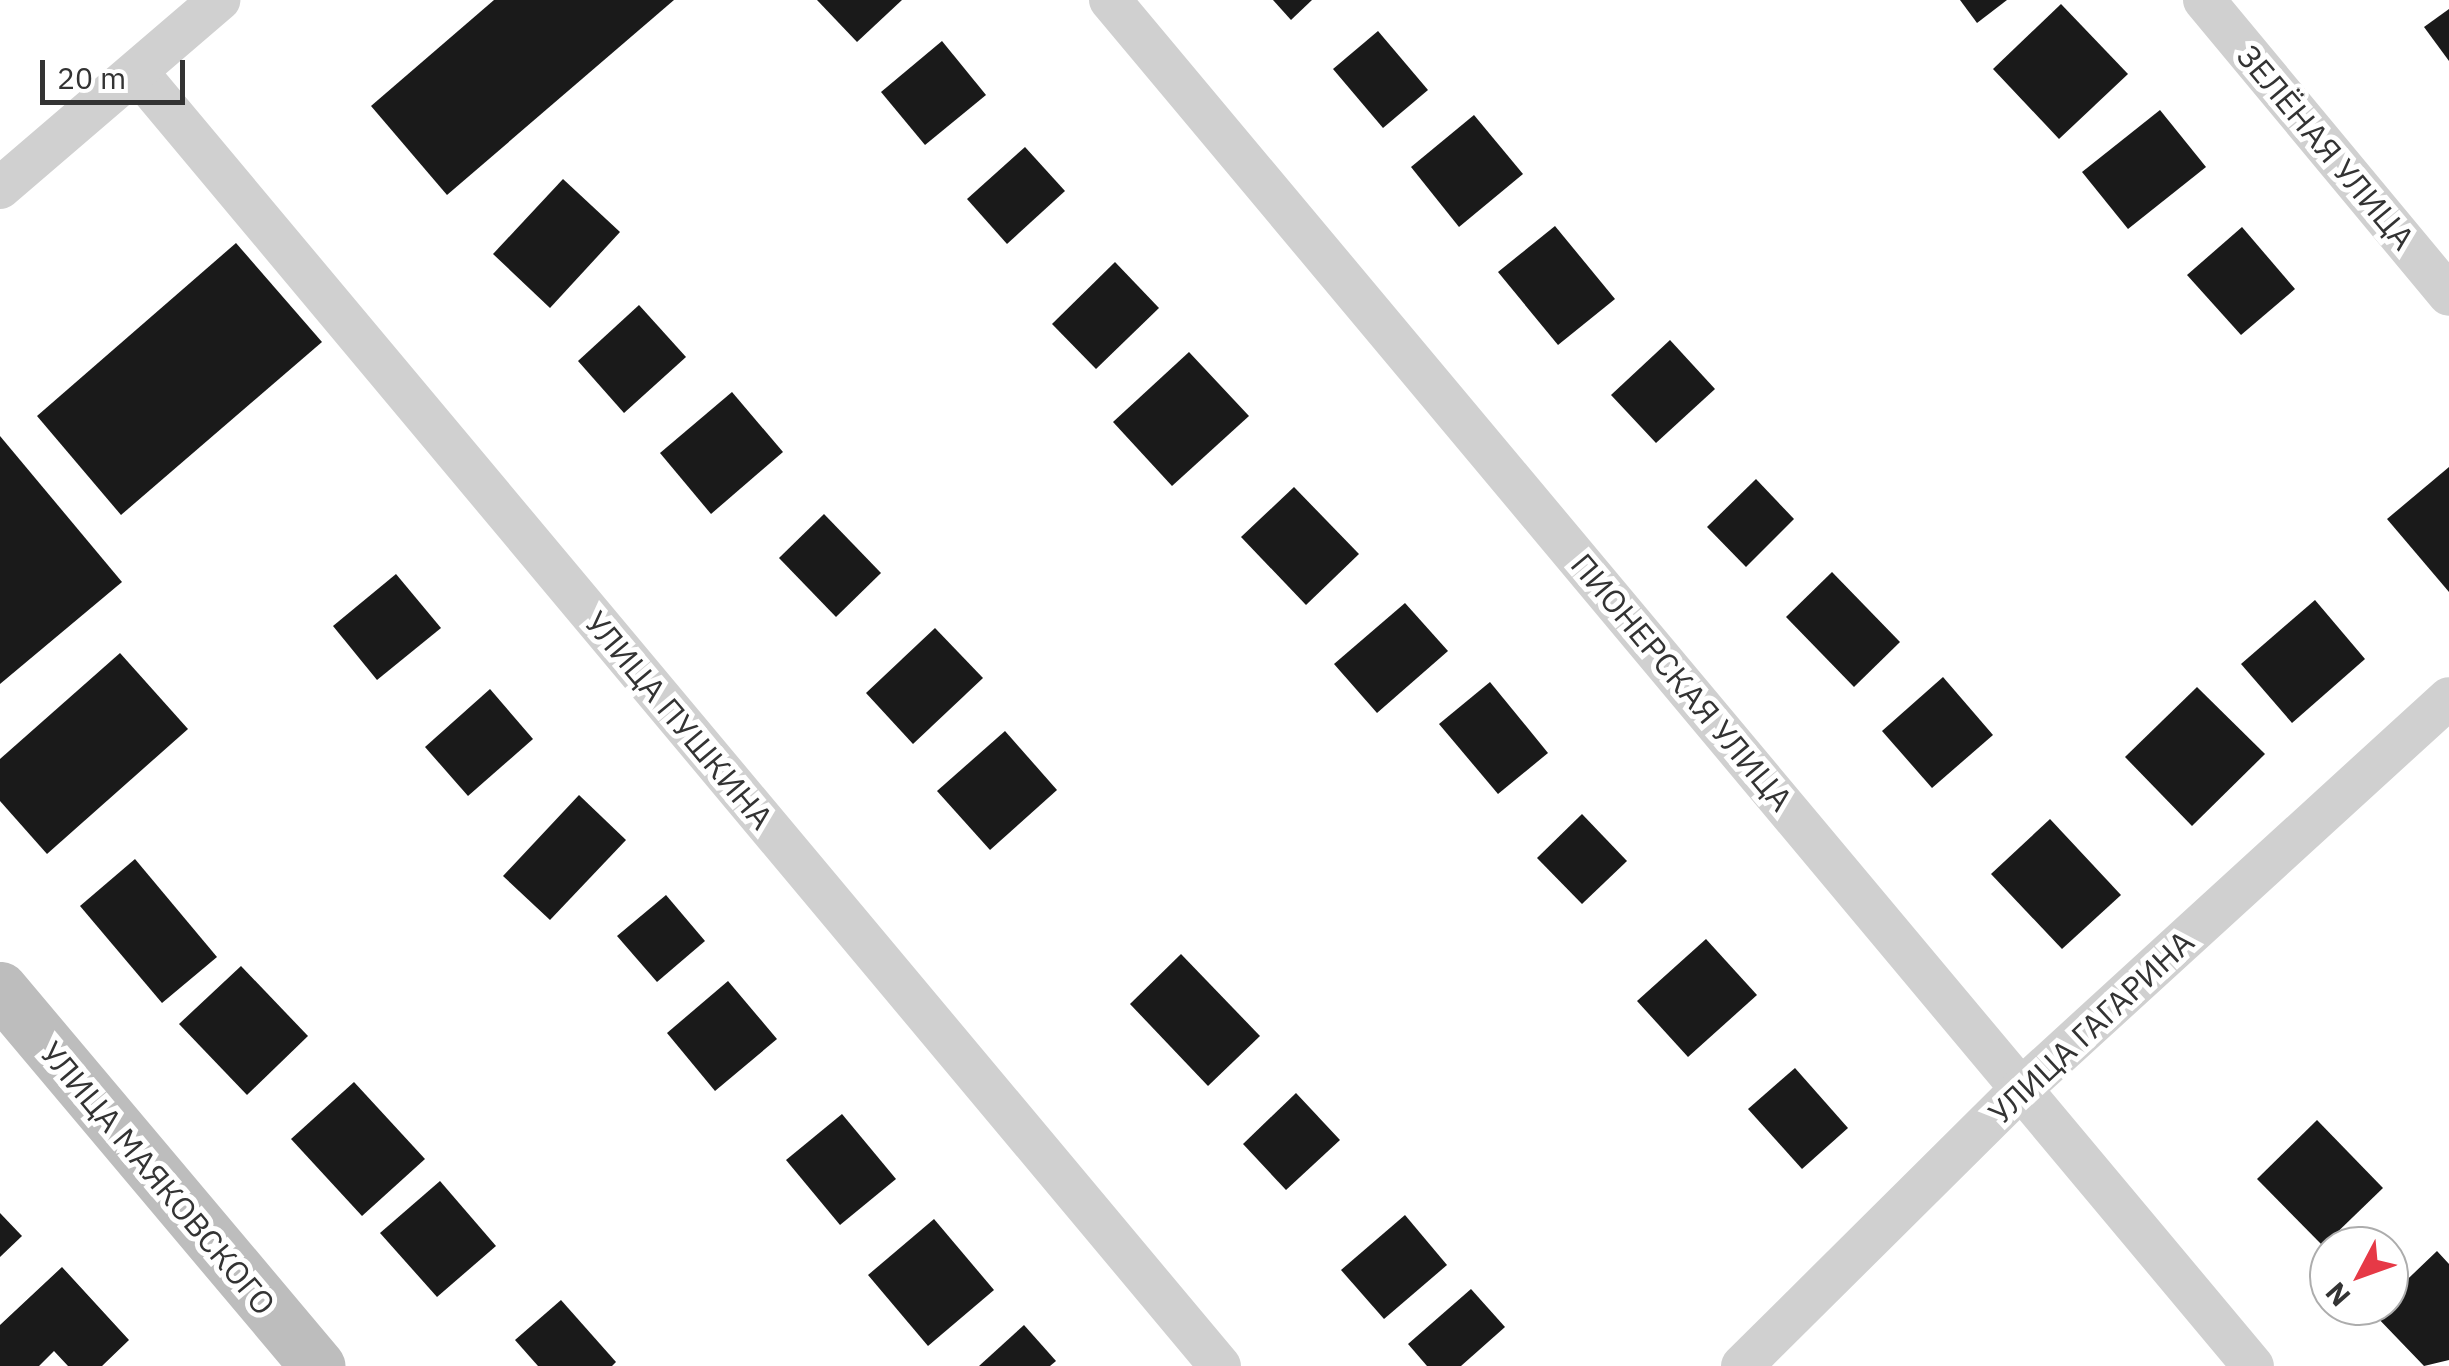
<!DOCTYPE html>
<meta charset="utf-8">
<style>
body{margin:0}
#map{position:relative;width:2449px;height:1366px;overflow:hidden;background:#fff;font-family:"IBM Plex Sans",sans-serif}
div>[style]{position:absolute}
.building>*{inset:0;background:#1a1a1a}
.minor>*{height:42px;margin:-21px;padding:0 21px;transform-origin:21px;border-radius:21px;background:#d0d0d0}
.secondary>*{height:55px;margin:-27.5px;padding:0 27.5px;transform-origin:27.5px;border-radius:27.5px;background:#bdbdbd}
span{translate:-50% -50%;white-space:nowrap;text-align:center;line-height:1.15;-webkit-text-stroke:10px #fff;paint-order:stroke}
.street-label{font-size:32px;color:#333}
.north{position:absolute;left:2309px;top:1226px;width:100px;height:100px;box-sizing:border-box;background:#fff;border:2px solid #adadad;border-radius:50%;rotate:229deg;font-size:28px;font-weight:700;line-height:40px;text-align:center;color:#333}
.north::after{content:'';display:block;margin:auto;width:35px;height:45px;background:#e63946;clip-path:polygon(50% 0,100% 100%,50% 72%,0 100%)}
.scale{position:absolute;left:40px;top:60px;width:145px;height:45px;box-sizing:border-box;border:5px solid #333;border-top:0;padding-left:12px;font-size:30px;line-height:35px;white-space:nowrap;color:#333;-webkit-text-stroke:8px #fff;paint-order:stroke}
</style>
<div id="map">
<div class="building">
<i style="clip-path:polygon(494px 0,674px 0,447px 195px,371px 106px)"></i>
<i style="clip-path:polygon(817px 0,902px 0,857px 42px)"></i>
<i style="clip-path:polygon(1273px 0,1312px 0,1291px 20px)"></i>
<i style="clip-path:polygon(1960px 0,2007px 0,1977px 23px)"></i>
<i style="clip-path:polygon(2061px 4px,2128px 74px,2059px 139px,1993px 69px)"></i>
<i style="clip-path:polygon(2449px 9px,2449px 61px,2424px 27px)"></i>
<i style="clip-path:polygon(1378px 31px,1428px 90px,1383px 128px,1333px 69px)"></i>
<i style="clip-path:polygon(942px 41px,986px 95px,925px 145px,881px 92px)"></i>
<i style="clip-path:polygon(2160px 110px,2206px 167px,2128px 229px,2082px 172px)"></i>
<i style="clip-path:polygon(1474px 115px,1523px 174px,1459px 227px,1411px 167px)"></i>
<i style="clip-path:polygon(1025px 147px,1065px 191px,1007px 244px,967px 199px)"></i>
<i style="clip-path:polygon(563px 179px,620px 232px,550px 308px,493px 254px)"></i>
<i style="clip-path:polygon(1555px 226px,1615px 299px,1558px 345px,1498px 272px)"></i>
<i style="clip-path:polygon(2242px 227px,2295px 289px,2241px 335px,2187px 275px)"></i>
<i style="clip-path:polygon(236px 243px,322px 342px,121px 515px,37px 416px)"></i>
<i style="clip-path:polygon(1115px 262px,1159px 308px,1096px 369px,1052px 324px)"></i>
<i style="clip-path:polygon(639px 305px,686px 357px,624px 413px,578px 361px)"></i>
<i style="clip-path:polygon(1670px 340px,1715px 389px,1656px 443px,1611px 395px)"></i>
<i style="clip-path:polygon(1189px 352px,1249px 416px,1172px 486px,1113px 422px)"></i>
<i style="clip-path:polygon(732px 392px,783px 452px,711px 514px,660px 453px)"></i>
<i style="clip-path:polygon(0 436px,122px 582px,0 684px)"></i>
<i style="clip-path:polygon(2449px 467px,2449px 592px,2387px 519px)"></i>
<i style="clip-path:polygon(1756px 479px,1794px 519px,1746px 567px,1707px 527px)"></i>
<i style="clip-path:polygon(1294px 487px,1359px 554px,1306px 605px,1241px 537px)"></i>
<i style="clip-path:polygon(824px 514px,881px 573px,836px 617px,779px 558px)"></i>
<i style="clip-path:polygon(1832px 572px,1900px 642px,1854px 687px,1786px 617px)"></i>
<i style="clip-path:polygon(396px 574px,441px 628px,377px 680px,333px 626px)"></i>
<i style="clip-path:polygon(2315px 600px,2365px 659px,2292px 723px,2241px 664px)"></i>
<i style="clip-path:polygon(1405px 603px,1448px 651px,1377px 713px,1334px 664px)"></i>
<i style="clip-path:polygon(935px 628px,983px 678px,913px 744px,866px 693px)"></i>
<i style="clip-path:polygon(120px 653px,188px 729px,47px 854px,0 801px,0 759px)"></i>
<i style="clip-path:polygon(1943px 677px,1993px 735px,1932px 788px,1882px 731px)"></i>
<i style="clip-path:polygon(1490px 682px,1548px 753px,1498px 794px,1439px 724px)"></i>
<i style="clip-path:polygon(2197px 687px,2265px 754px,2192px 826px,2125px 757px)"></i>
<i style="clip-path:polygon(490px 689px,533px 739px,468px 796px,425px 747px)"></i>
<i style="clip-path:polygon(1005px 731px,1057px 790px,990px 850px,937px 791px)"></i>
<i style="clip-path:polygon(579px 795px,626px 840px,550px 920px,503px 876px)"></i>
<i style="clip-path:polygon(1582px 814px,1627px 861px,1582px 904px,1537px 858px)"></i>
<i style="clip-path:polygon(2050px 819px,2121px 895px,2062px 949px,1991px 874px)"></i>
<i style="clip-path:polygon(135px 859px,217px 957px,162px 1003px,80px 906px)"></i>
<i style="clip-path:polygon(666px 895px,705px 941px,657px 982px,617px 936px)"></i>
<i style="clip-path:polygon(1706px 939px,1757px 995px,1688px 1057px,1637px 1001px)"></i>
<i style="clip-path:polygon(1181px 954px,1260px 1036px,1208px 1086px,1130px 1004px)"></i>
<i style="clip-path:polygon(241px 966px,308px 1036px,247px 1095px,179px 1024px)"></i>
<i style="clip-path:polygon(728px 981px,777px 1039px,715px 1091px,667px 1033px)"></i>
<i style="clip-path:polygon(1795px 1068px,1848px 1128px,1802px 1169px,1748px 1109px)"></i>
<i style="clip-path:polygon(354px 1082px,425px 1159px,362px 1216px,291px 1139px)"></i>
<i style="clip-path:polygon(1296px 1093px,1340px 1140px,1286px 1190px,1243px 1144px)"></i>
<i style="clip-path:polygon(842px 1114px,896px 1179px,840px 1225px,786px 1160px)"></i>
<i style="clip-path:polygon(2317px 1120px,2383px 1188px,2323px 1246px,2257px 1179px)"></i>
<i style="clip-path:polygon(440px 1181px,496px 1246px,437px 1297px,380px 1233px)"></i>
<i style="clip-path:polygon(0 1213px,22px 1236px,0 1257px)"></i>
<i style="clip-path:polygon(1405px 1215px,1447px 1265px,1384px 1319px,1341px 1270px)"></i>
<i style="clip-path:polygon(934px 1219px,994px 1290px,928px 1346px,868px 1275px)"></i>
<i style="clip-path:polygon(2437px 1251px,2449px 1264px,2449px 1360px,2424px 1366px,2373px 1313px,2389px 1306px,2389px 1297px)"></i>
<i style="clip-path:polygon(62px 1267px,129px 1340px,102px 1366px,68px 1366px,54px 1351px,39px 1366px,0 1366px,0 1325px)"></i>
<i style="clip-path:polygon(1471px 1289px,1505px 1327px,1461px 1366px,1427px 1366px,1408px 1344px)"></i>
<i style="clip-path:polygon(561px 1300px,616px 1362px,612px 1366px,538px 1366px,515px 1340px)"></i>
<i style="clip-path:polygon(1024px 1325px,1056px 1361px,1050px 1366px,979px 1366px)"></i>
</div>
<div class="minor">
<i style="left:1110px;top:0;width:1781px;rotate:50.08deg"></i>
<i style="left:2204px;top:0;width:383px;rotate:50.3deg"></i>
<i style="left:138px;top:73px;width:1686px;rotate:50.08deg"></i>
<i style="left:0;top:188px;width:289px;rotate:-40.6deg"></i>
<i style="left:1742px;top:1366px;width:395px;rotate:-44.8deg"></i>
<i style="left:2022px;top:1088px;width:578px;rotate:-42.41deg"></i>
</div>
<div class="secondary">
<i style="left:0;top:989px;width:493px;rotate:49.9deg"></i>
</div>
<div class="street-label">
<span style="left:2326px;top:147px;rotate:50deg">ЗЕЛЁНАЯ УЛИЦА</span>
<span style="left:1682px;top:682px;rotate:50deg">ПИОНЕРСКАЯ УЛИЦА</span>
<span style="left:679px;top:720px;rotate:50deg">УЛИЦА ПУШКИНА</span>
<span style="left:2091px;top:1027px;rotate:-43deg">УЛИЦА ГАГАРИНА</span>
<span style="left:158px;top:1178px;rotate:50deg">УЛИЦА МАЯКОВСКОГО</span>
</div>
<div class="north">N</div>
<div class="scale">20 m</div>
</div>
